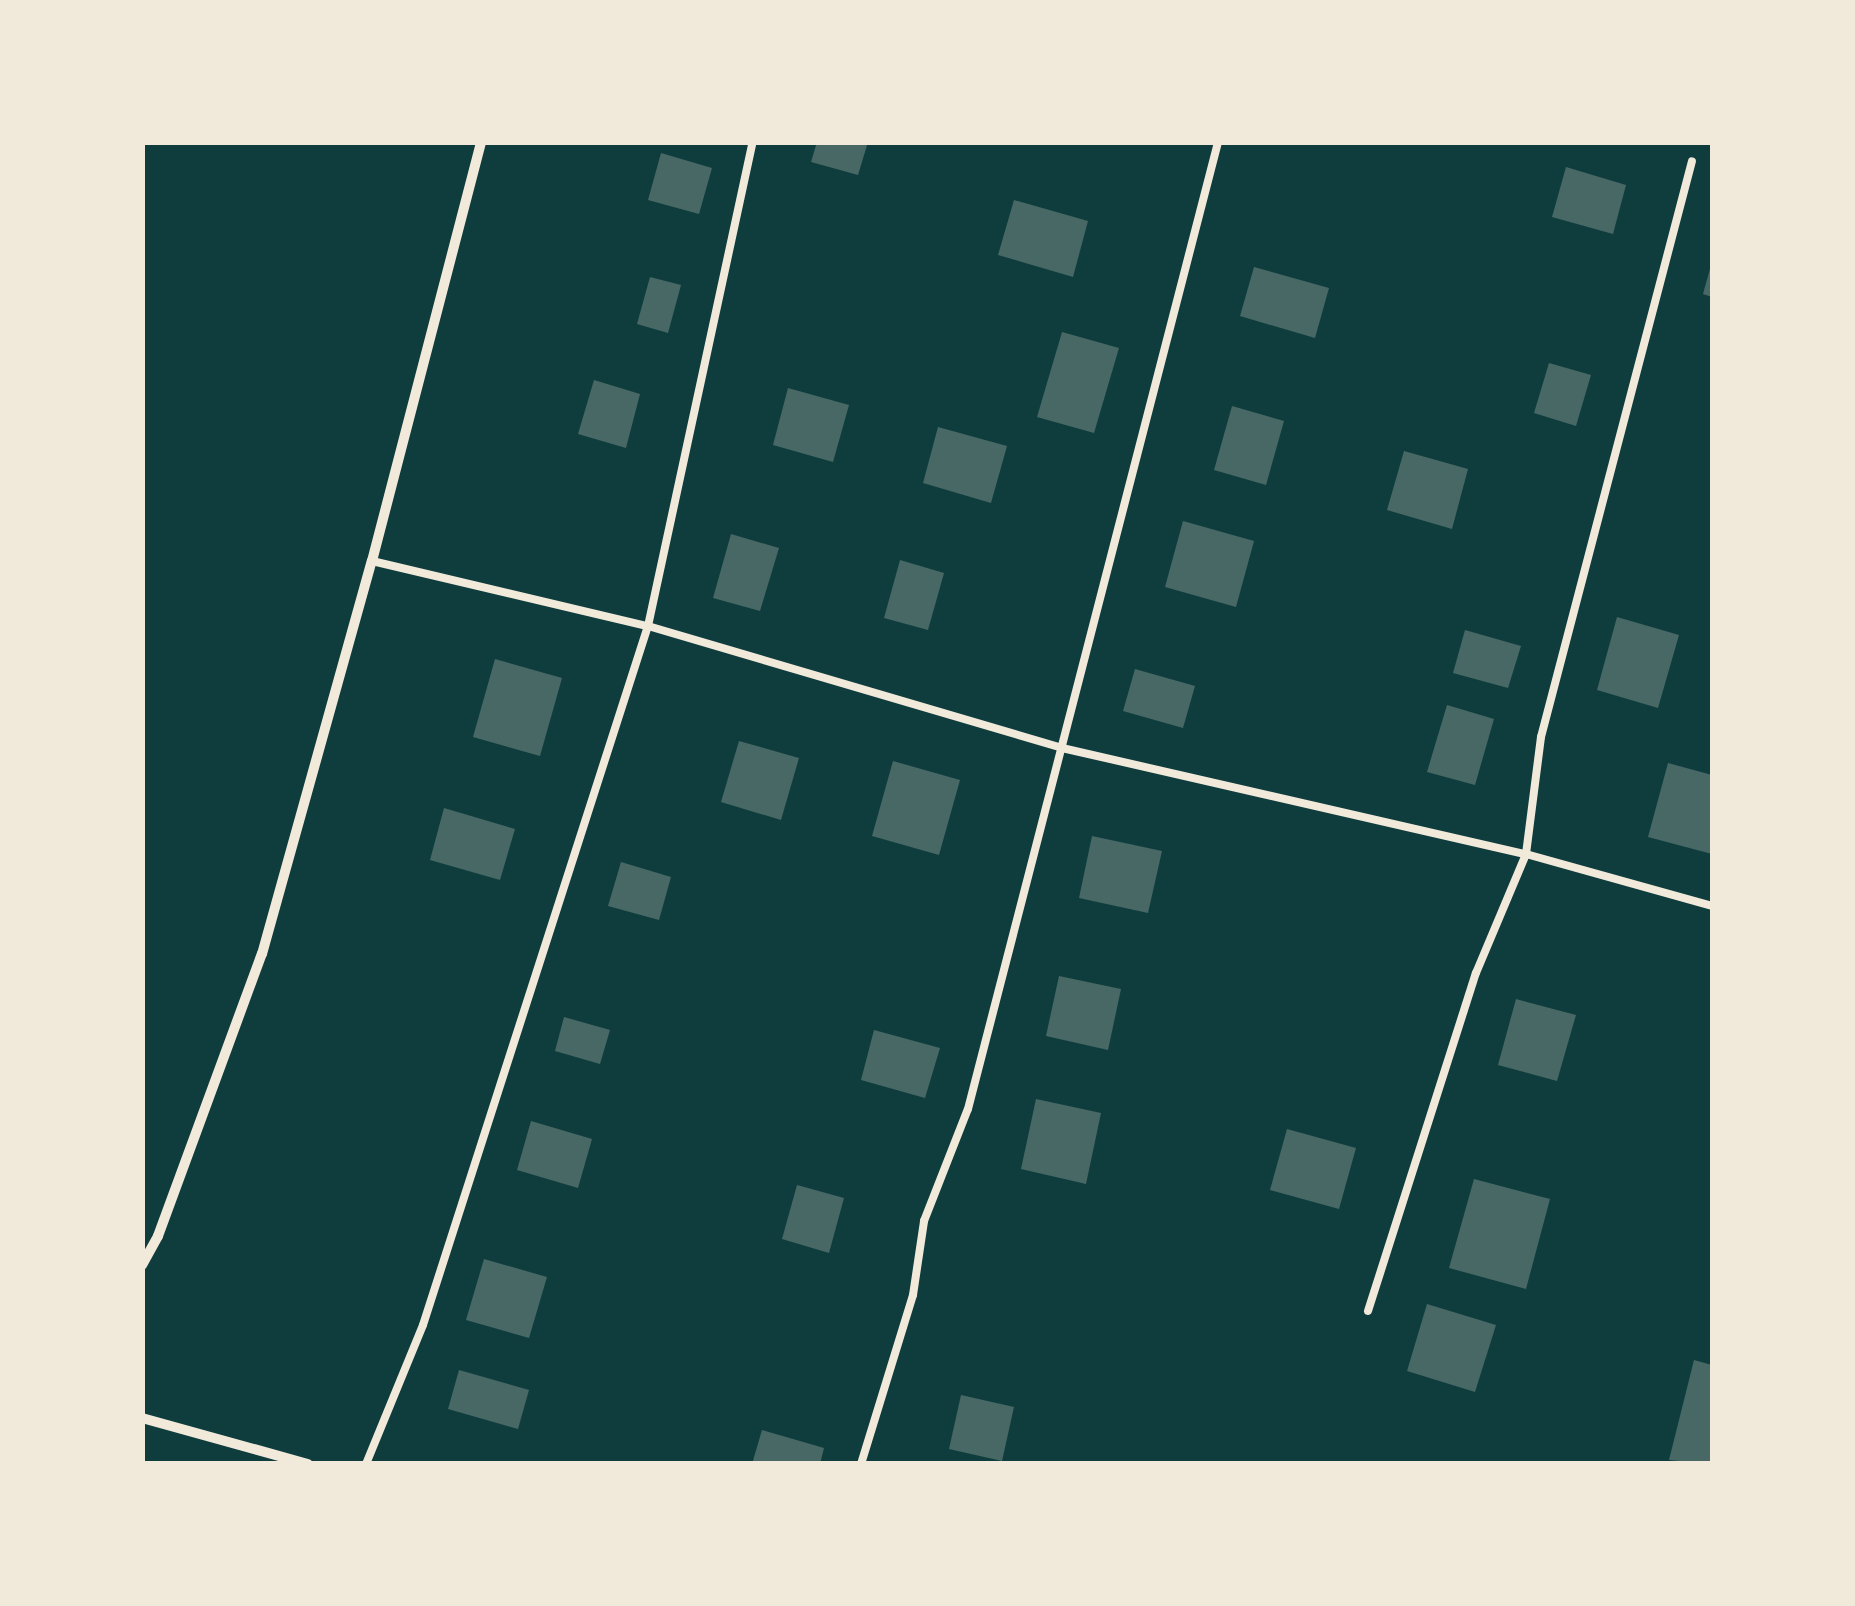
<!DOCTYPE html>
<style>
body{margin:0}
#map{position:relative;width:1855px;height:1606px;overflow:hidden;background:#0f3d3e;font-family:"Source Serif 4",serif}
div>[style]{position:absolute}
.building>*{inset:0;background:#486865}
.service>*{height:8px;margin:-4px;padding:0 4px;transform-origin:4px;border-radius:4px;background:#f1e9da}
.minor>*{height:10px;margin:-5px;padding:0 5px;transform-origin:5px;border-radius:5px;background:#f1e9da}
span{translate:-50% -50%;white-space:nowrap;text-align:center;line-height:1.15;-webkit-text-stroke:10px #f1e9da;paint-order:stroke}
.frame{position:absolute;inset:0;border:145px solid #f1e9da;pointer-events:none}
</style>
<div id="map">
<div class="building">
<i style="clip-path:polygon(817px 142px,868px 142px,858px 175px,811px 162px)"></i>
<i style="clip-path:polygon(661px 153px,712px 168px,699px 214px,648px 200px)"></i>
<i style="clip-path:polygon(1566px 167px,1626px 185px,1613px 234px,1552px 217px)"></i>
<i style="clip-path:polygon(1014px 200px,1088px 221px,1073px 277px,998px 255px)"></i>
<i style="clip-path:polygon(1711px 265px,1712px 266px,1712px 297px,1703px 294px)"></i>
<i style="clip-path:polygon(1254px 267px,1329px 288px,1315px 338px,1240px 316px)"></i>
<i style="clip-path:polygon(650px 277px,681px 285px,668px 333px,637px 324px)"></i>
<i style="clip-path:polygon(1062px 332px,1119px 348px,1094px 433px,1037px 417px)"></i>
<i style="clip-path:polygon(1549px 363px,1591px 375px,1576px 426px,1534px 413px)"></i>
<i style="clip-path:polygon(594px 380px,640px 394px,626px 448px,578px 434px)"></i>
<i style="clip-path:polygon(788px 388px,849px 405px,833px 462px,773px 445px)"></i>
<i style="clip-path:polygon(1232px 406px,1284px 421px,1266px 485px,1214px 470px)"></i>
<i style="clip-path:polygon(938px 427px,1007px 446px,991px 503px,923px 483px)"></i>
<i style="clip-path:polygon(1404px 451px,1468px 469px,1452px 529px,1387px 510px)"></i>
<i style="clip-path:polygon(1183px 521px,1254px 541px,1236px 607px,1165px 587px)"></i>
<i style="clip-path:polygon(731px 534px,779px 548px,760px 611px,713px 598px)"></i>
<i style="clip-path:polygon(900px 560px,944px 573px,928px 630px,884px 618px)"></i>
<i style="clip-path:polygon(1617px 617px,1679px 635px,1658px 708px,1597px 690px)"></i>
<i style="clip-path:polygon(1465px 630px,1521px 646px,1508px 688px,1453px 673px)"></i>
<i style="clip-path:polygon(495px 659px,562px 678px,540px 756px,473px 737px)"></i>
<i style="clip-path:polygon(1135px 669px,1195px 686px,1183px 728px,1123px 711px)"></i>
<i style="clip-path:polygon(1447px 705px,1494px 719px,1475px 785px,1427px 772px)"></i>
<i style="clip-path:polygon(739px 741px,799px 758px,781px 820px,721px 802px)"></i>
<i style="clip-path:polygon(893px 761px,960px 780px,939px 855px,872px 836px)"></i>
<i style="clip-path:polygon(1668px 763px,1712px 775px,1712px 854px,1648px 837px)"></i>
<i style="clip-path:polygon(444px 808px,515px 829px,500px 880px,430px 860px)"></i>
<i style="clip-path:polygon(1092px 836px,1162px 851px,1148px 913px,1079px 898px)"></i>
<i style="clip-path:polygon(621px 862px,671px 877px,659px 920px,608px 906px)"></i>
<i style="clip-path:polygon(1059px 976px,1121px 989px,1108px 1050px,1046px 1036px)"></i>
<i style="clip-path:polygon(1516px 999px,1576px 1015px,1557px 1081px,1498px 1065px)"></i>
<i style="clip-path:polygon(564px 1017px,610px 1030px,600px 1064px,555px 1051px)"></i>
<i style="clip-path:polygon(874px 1030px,940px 1048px,925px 1098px,861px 1080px)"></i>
<i style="clip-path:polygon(1036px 1099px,1101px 1113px,1086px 1184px,1021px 1169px)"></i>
<i style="clip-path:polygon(531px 1121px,592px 1139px,578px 1188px,517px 1170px)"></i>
<i style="clip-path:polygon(1287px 1129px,1356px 1148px,1339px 1209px,1270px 1190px)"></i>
<i style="clip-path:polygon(1474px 1179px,1550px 1199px,1526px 1289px,1449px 1268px)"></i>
<i style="clip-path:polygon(797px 1185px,844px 1198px,829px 1253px,782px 1239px)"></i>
<i style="clip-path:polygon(484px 1259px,547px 1277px,529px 1338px,466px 1320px)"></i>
<i style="clip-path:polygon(1427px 1304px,1496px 1325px,1475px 1392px,1407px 1371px)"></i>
<i style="clip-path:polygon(1694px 1360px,1712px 1365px,1712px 1464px,1669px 1460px)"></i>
<i style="clip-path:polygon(459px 1370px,529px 1390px,518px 1429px,448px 1409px)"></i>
<i style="clip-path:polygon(961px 1395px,1014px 1407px,1002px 1461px,949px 1449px)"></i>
<i style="clip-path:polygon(762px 1430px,824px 1448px,820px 1464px,752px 1464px)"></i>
</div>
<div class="service">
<i style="left:372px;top:561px;width:284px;rotate:13.3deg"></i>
<i style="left:648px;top:626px;width:432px;rotate:16.4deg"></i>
<i style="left:1062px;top:748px;width:476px;rotate:12.9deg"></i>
<i style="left:1526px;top:854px;width:193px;rotate:15.6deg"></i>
<i style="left:1368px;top:1311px;width:355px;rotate:-72.3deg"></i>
<i style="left:1476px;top:973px;width:129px;rotate:-67.2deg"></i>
<i style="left:1526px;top:854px;width:118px;rotate:-82.7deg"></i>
<i style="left:1541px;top:737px;width:595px;rotate:-75.31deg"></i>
<i style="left:366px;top:1464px;width:150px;rotate:-67.7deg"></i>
<i style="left:423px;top:1325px;width:734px;rotate:-72.16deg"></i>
<i style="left:648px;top:626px;width:495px;rotate:-77.8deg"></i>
<i style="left:861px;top:1464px;width:177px;rotate:-72.9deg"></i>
<i style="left:913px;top:1295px;width:75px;rotate:-81.5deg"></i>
<i style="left:924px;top:1221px;width:120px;rotate:-68.6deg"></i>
<i style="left:968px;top:1109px;width:999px;rotate:-75.5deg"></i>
</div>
<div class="minor">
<i style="left:142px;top:1265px;width:33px;rotate:-61deg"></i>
<i style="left:158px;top:1236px;width:301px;rotate:-69.8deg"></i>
<i style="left:262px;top:954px;width:408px;rotate:-74.4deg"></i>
<i style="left:372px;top:561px;width:433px;rotate:-75.4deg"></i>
<i style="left:142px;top:1418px;width:172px;rotate:15.5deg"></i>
</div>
<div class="frame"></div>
</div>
